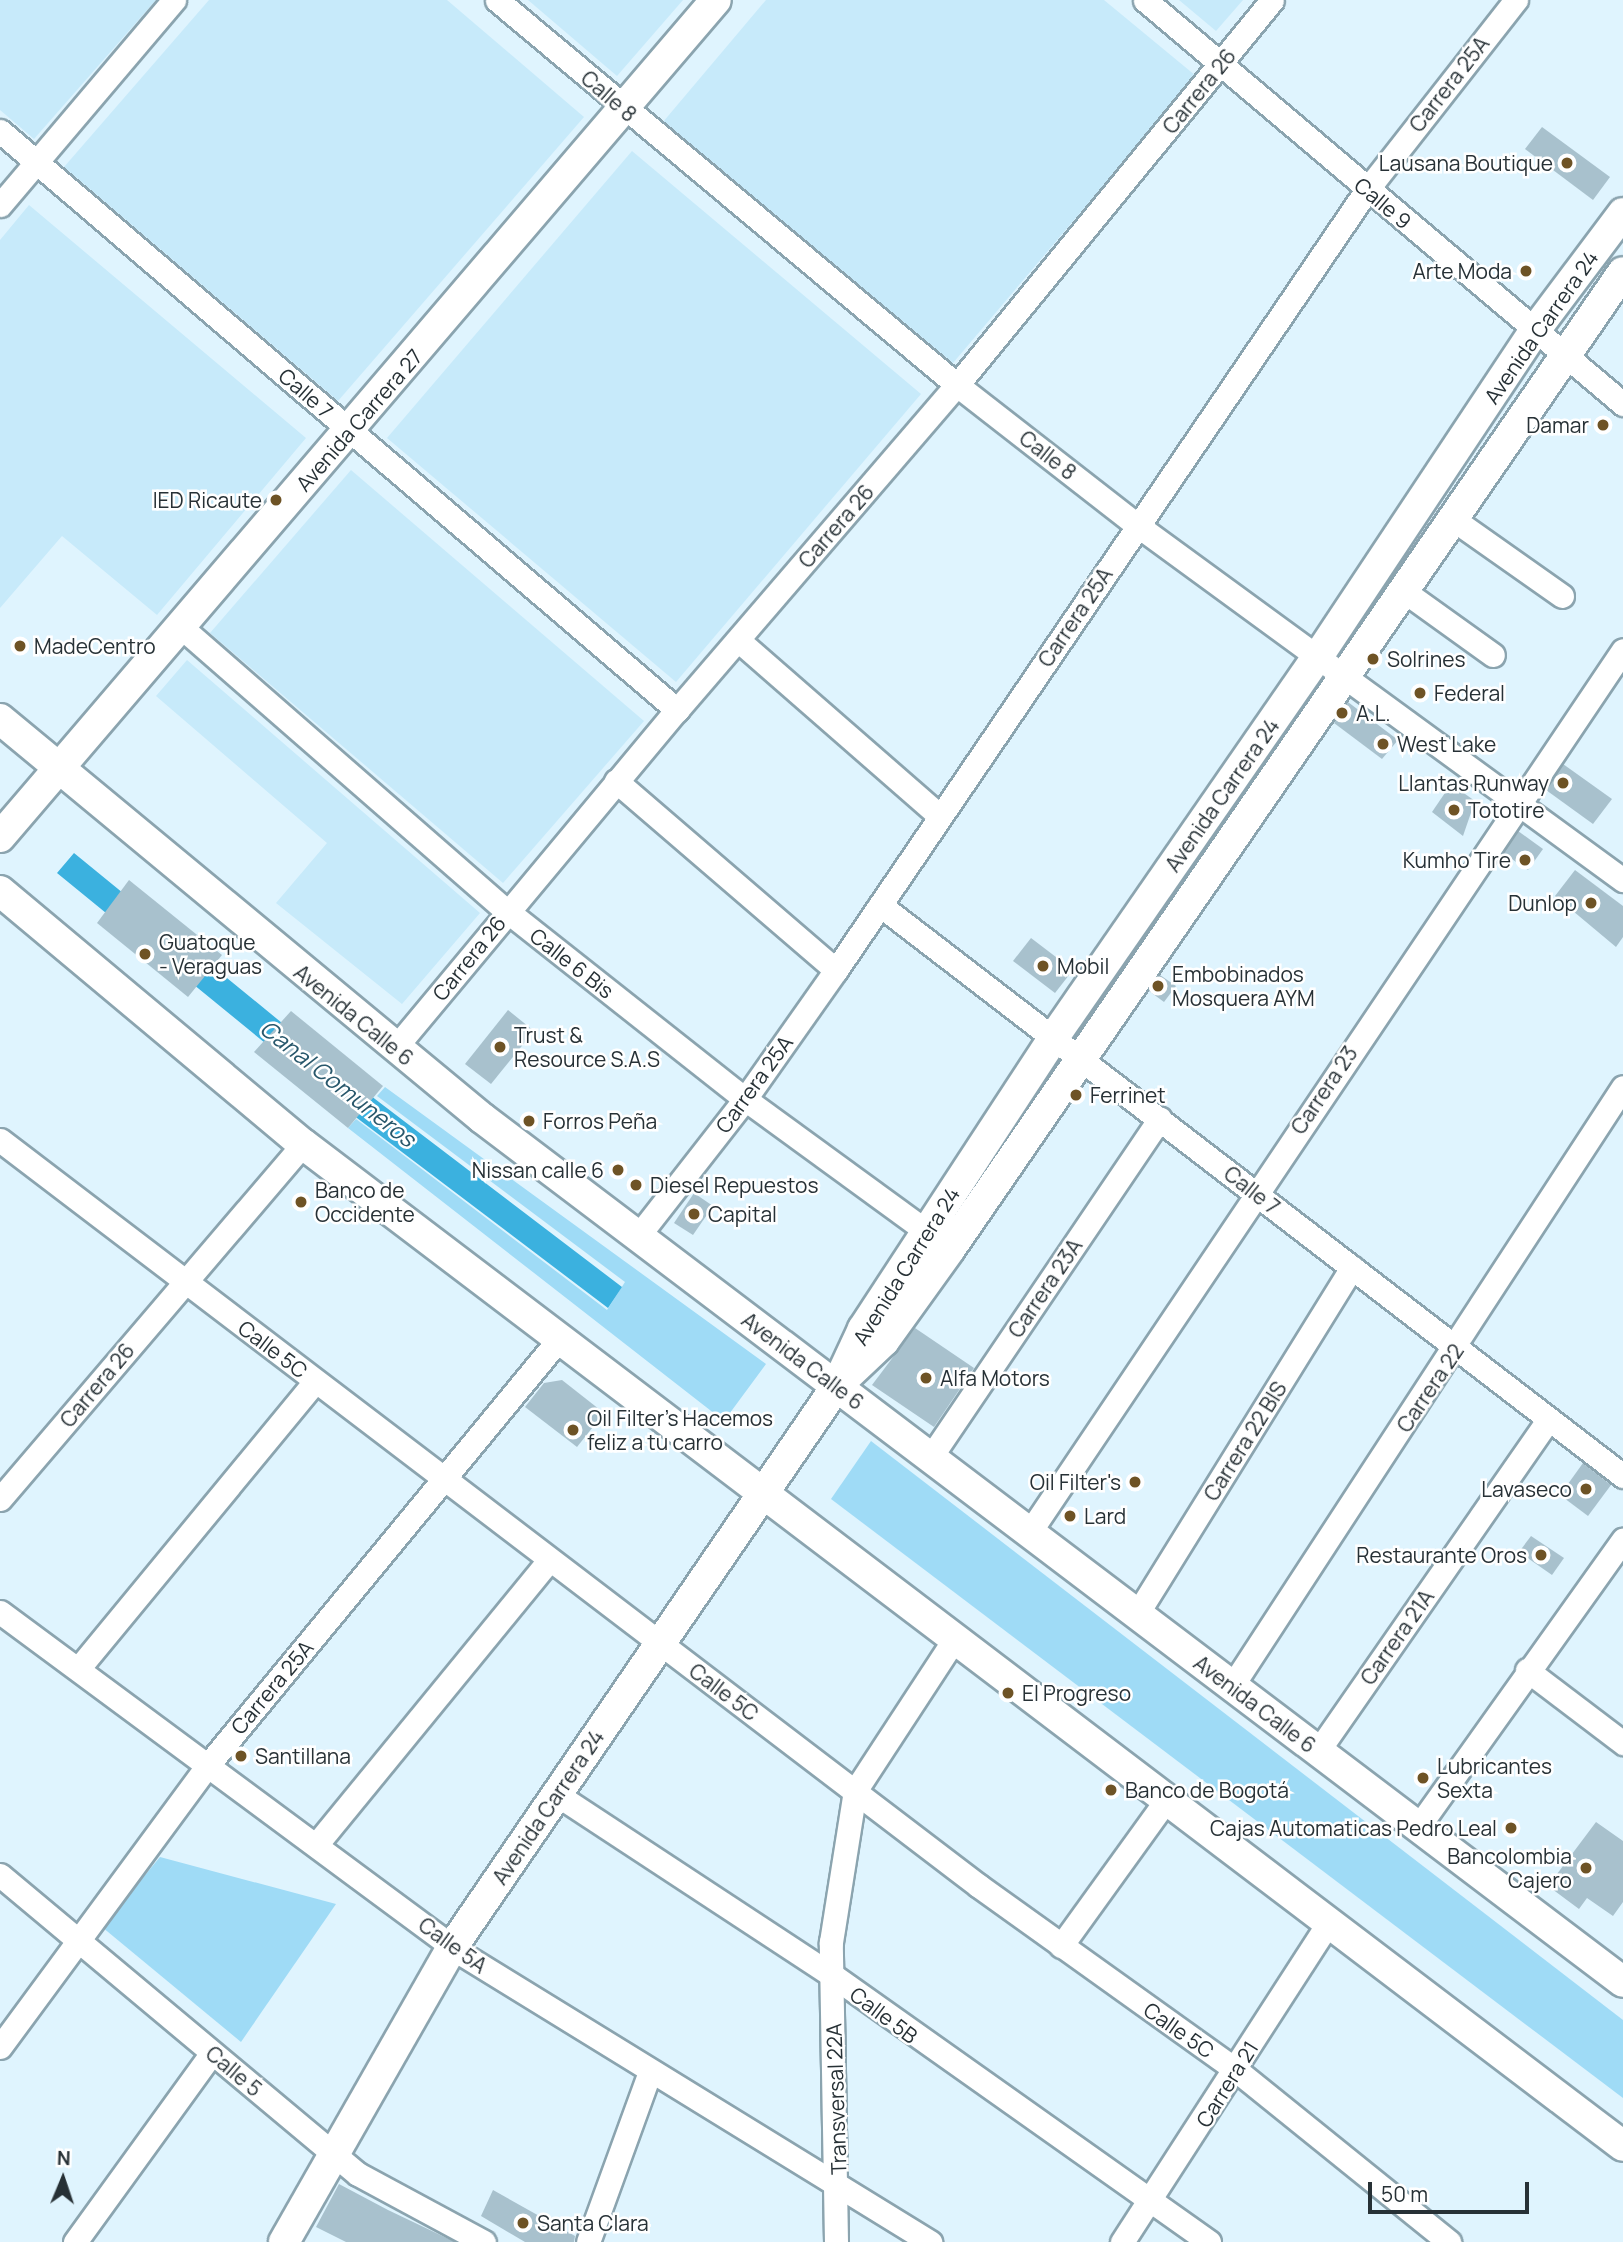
<!DOCTYPE html>
<meta charset="utf-8">
<style>
body{margin:0}
#map{position:relative;width:1623px;height:2242px;overflow:hidden;background:#dff4fe;font-family:Manrope,sans-serif}
div>[style]{position:absolute}
.built>*{inset:0;background:#c7eafa}
.green>*{inset:0;background:#9fdbf6}
.water>*{inset:0;background:#3bb1df}
.building>*{inset:0;background:#a8c1cd}
.roads{filter:drop-shadow(2px 0 #8ba4af) drop-shadow(-2px 0 #8ba4af) drop-shadow(0 2px #8ba4af) drop-shadow(0 -2px #8ba4af)}
.minor>*{height:23px;margin:-11.5px;padding:0 11.5px;transform-origin:11.5px;border-radius:11.5px;background:#fff}
.major>*{height:30px;margin:-15px;padding:0 15px;transform-origin:15px;border-radius:15px;background:#fff}
.dots>*{width:19px;height:19px;translate:-50% -50%;box-sizing:border-box;border:4px solid #fff;border-radius:50%}
span{translate:-50% -50%;white-space:nowrap;text-align:center;line-height:1.15;-webkit-text-stroke:5px #fff;paint-order:stroke}
.street-label{font-size:21px;color:#273136}
.poi-label{font-size:21px;color:#273136}
.right{translate:-100% -50%;text-align:right}
.left{translate:0 -50%;text-align:left}
.water-label{font-size:23px;color:#28576b;font-style:italic}
.north{position:absolute;left:28px;top:2144px;width:70px;height:70px;-webkit-text-stroke:5px #fff;paint-order:stroke;rotate:2deg;font-size:19px;font-weight:700;line-height:28px;text-align:center;color:#273136}
.north::after{content:'';display:block;margin:auto;width:24px;height:32px;background:#273136;clip-path:polygon(50% 0,100% 100%,50% 72%,0 100%)}
.scale{position:absolute;left:1368px;top:2182px;width:161px;height:32px;box-sizing:border-box;border:4px solid #273136;border-top:0;padding-left:9px;font-size:21px;line-height:24px;white-space:nowrap;color:#273136;-webkit-text-stroke:5px #fff;paint-order:stroke}
</style>
<div id="map">
<div class="built">
<i style="clip-path:polygon(0 0,156px 0,34px 139px,0 110px)"></i>
<i style="clip-path:polygon(209px 0,447px 0,584px 117px,338px 401px,64px 167px)"></i>
<i style="clip-path:polygon(528px 0,683px 0,617px 76px)"></i>
<i style="clip-path:polygon(766px 0,1104px 0,1196px 76px,953px 363px,663px 122px)"></i>
<i style="clip-path:polygon(1179px 0,1243px 0,1216px 31px)"></i>
<i style="clip-path:polygon(632px 151px,921px 394px,676px 682px,387px 438px)"></i>
<i style="clip-path:polygon(29px 205px,306px 438px,157px 615px,62px 536px,0 608px,0 240px)"></i>
<i style="clip-path:polygon(351px 470px,644px 721px,503px 883px,210px 633px)"></i>
<i style="clip-path:polygon(187px 660px,480px 913px,402px 1004px,276px 903px,327px 843px,156px 696px)"></i>
</div>
<div class="green">
<i style="clip-path:polygon(385px 1087px,766px 1364px,724px 1421px,348px 1128px,356px 1119px,607px 1310px,625px 1282px,377px 1096px)"></i>
<i style="clip-path:polygon(871px 1441px,1623px 2020px,1623px 2098px,831px 1499px)"></i>
<i style="clip-path:polygon(160px 1857px,336px 1904px,241px 2042px,102px 1927px)"></i>
</div>
<div class="water">
<i style="clip-path:polygon(74px 853px,375px 1099px,622px 1287px,608px 1308px,357px 1118px,57px 873px)"></i>
</div>
<div class="building">
<i style="clip-path:polygon(1542px 127px,1610px 177px,1593px 200px,1525px 149px)"></i>
<i style="clip-path:polygon(1348px 702px,1398px 740px,1382px 759px,1334px 723px)"></i>
<i style="clip-path:polygon(1563px 764px,1612px 799px,1593px 824px,1546px 790px)"></i>
<i style="clip-path:polygon(1451px 784px,1475px 801px,1463px 836px,1432px 812px)"></i>
<i style="clip-path:polygon(1518px 831px,1543px 849px,1528px 870px,1503px 853px)"></i>
<i style="clip-path:polygon(1575px 870px,1623px 906px,1623px 937px,1616px 947px,1555px 896px)"></i>
<i style="clip-path:polygon(129px 880px,222px 955px,188px 997px,97px 923px)"></i>
<i style="clip-path:polygon(1031px 938px,1073px 970px,1055px 993px,1013px 961px)"></i>
<i style="clip-path:polygon(1160px 975px,1176px 986px,1164px 1002px,1149px 991px)"></i>
<i style="clip-path:polygon(508px 1010px,534px 1031px,491px 1084px,465px 1064px)"></i>
<i style="clip-path:polygon(291px 1011px,383px 1086px,348px 1128px,254px 1052px)"></i>
<i style="clip-path:polygon(694px 1193px,713px 1206px,693px 1235px,674px 1223px)"></i>
<i style="clip-path:polygon(915px 1328px,974px 1368px,934px 1427px,872px 1385px)"></i>
<i style="clip-path:polygon(562px 1380px,604px 1413px,577px 1447px,525px 1407px,544px 1383px)"></i>
<i style="clip-path:polygon(1583px 1463px,1611px 1485px,1588px 1516px,1560px 1495px)"></i>
<i style="clip-path:polygon(1531px 1536px,1564px 1558px,1552px 1575px,1519px 1552px)"></i>
<i style="clip-path:polygon(1596px 1822px,1623px 1841px,1623px 1902px,1613px 1916px,1587px 1898px,1579px 1909px,1548px 1886px)"></i>
<i style="clip-path:polygon(339px 2184px,388px 2210px,455px 2242px,346px 2242px,316px 2227px)"></i>
<i style="clip-path:polygon(493px 2190px,575px 2236px,574px 2242px,525px 2242px,481px 2216px)"></i>
</div>
<div class="roads">
<div class="minor">
<i style="left:497px;top:0;width:600px;rotate:39.93deg"></i>
<i style="left:957px;top:385px;width:228px;rotate:37.9deg"></i>
<i style="left:1137px;top:525px;width:602px;rotate:36.15deg"></i>
<i style="left:1145px;top:0;width:626px;rotate:40.2deg"></i>
<i style="left:0;top:131px;width:891px;rotate:40.54deg"></i>
<i style="left:0;top:205px;width:269px;rotate:-49.7deg"></i>
<i style="left:1450px;top:517px;width:137px;rotate:35.2deg"></i>
<i style="left:1401px;top:589px;width:113px;rotate:35.7deg"></i>
<i style="left:181px;top:627px;width:432px;rotate:41.1deg"></i>
<i style="left:507px;top:911px;width:303px;rotate:38.3deg"></i>
<i style="left:745px;top:1099px;width:241px;rotate:36.1deg"></i>
<i style="left:738px;top:640px;width:268px;rotate:41.1deg"></i>
<i style="left:616px;top:781px;width:290px;rotate:40.7deg"></i>
<i style="left:880px;top:905px;width:937px;rotate:37.54deg"></i>
<i style="left:395px;top:1048px;width:440px;rotate:-50.2deg"></i>
<i style="left:677px;top:710px;width:429px;rotate:-49.3deg"></i>
<i style="left:957px;top:385px;width:497px;rotate:-50.7deg"></i>
<i style="left:0;top:1140px;width:1231px;rotate:37.31deg"></i>
<i style="left:979px;top:1886px;width:316px;rotate:35.6deg"></i>
<i style="left:1236px;top:2070px;width:274px;rotate:38.9deg"></i>
<i style="left:638px;top:1236px;width:174px;rotate:-52deg"></i>
<i style="left:745px;top:1099px;width:158px;rotate:-54.8deg"></i>
<i style="left:836px;top:970px;width:942px;rotate:-55.77deg"></i>
<i style="left:1366px;top:191px;width:243px;rotate:-51.9deg"></i>
<i style="left:930px;top:1458px;width:410px;rotate:-55.9deg"></i>
<i style="left:0;top:1499px;width:467px;rotate:-49.5deg"></i>
<i style="left:1029px;top:1533px;width:1064px;rotate:-56.07deg"></i>
<i style="left:0;top:1612px;width:575px;rotate:36.51deg"></i>
<i style="left:462px;top:1954px;width:550px;rotate:31.61deg"></i>
<i style="left:1137px;top:1614px;width:408px;rotate:-58.2deg"></i>
<i style="left:78px;top:1669px;width:373px;rotate:-50.5deg"></i>
<i style="left:1527px;top:1670px;width:121px;rotate:37.2deg"></i>
<i style="left:1232px;top:1686px;width:715px;rotate:-56.87deg"></i>
<i style="left:1318px;top:1751px;width:404px;rotate:-55.2deg"></i>
<i style="left:556px;top:1794px;width:330px;rotate:33.3deg"></i>
<i style="left:832px;top:1975px;width:462px;rotate:35.3deg"></i>
<i style="left:1418px;top:1827px;width:353px;rotate:-54.5deg"></i>
<i style="left:316px;top:1845px;width:368px;rotate:-50.7deg"></i>
<i style="left:0;top:1875px;width:466px;rotate:39.9deg"></i>
<i style="left:358px;top:2174px;width:143px;rotate:28.4deg"></i>
<i style="left:1061px;top:1946px;width:181px;rotate:-54.2deg"></i>
<i style="left:0;top:2047px;width:350px;rotate:-53.6deg"></i>
<i style="left:208px;top:1765px;width:552px;rotate:-50.51deg"></i>
<i style="left:75px;top:2242px;width:233px;rotate:-54.1deg"></i>
<i style="left:588px;top:2242px;width:181px;rotate:-70deg"></i>
<i style="left:836px;top:2242px;width:300px;rotate:-91deg"></i>
<i style="left:831px;top:1942px;width:153px;rotate:-81deg"></i>
<i style="left:855px;top:1791px;width:183px;rotate:-56.8deg"></i>
<i style="left:1122px;top:2242px;width:380px;rotate:-57.1deg"></i>
</div>
<div class="major">
<i style="left:0;top:719px;width:626px;rotate:39.62deg"></i>
<i style="left:482px;top:1118px;width:1431px;rotate:37.13deg"></i>
<i style="left:0;top:837px;width:1101px;rotate:-49.46deg"></i>
<i style="left:0;top:891px;width:395px;rotate:39.9deg"></i>
<i style="left:303px;top:1144px;width:1657px;rotate:37.2deg"></i>
<i style="left:849px;top:1374px;width:48px;rotate:-43.3deg"></i>
<i style="left:884px;top:1341px;width:113px;rotate:-54.3deg"></i>
<i style="left:950px;top:1249px;width:1186px;rotate:-55.44deg"></i>
<i style="left:284px;top:2242px;width:341px;rotate:-60.3deg"></i>
<i style="left:453px;top:1946px;width:678px;rotate:-55.58deg"></i>
<i style="left:836px;top:1387px;width:64px;rotate:-65deg"></i>
<i style="left:863px;top:1329px;width:349px;rotate:-56.8deg"></i>
<i style="left:1054px;top:1037px;width:465px;rotate:-55.3deg"></i>
<i style="left:1319px;top:655px;width:392px;rotate:-56.4deg"></i>
<i style="left:1536px;top:329px;width:145px;rotate:-53.1deg"></i>
</div>
</div>
<div class="dots">
<i style="left:1567px;top:163px;background:#6e5325"></i>
<i style="left:1526px;top:271px;background:#6e5325"></i>
<i style="left:1603px;top:425px;background:#6e5325"></i>
<i style="left:276px;top:500px;background:#6e5325"></i>
<i style="left:20px;top:646px;background:#6e5325"></i>
<i style="left:1373px;top:659px;background:#6e5325"></i>
<i style="left:1420px;top:693px;background:#6e5325"></i>
<i style="left:1342px;top:713px;background:#6e5325"></i>
<i style="left:1383px;top:744px;background:#6e5325"></i>
<i style="left:1563px;top:783px;background:#6e5325"></i>
<i style="left:1454px;top:810px;background:#6e5325"></i>
<i style="left:1525px;top:860px;background:#6e5325"></i>
<i style="left:1591px;top:903px;background:#6e5325"></i>
<i style="left:145px;top:954px;background:#6e5325"></i>
<i style="left:1043px;top:966px;background:#6e5325"></i>
<i style="left:1158px;top:986px;background:#6e5325"></i>
<i style="left:500px;top:1047px;background:#6e5325"></i>
<i style="left:1076px;top:1095px;background:#6e5325"></i>
<i style="left:529px;top:1121px;background:#6e5325"></i>
<i style="left:618px;top:1170px;background:#6e5325"></i>
<i style="left:636px;top:1185px;background:#6e5325"></i>
<i style="left:301px;top:1202px;background:#6e5325"></i>
<i style="left:694px;top:1214px;background:#6e5325"></i>
<i style="left:926px;top:1378px;background:#6e5325"></i>
<i style="left:573px;top:1430px;background:#6e5325"></i>
<i style="left:1135px;top:1482px;background:#6e5325"></i>
<i style="left:1586px;top:1489px;background:#6e5325"></i>
<i style="left:1070px;top:1516px;background:#6e5325"></i>
<i style="left:1541px;top:1555px;background:#6e5325"></i>
<i style="left:1008px;top:1693px;background:#6e5325"></i>
<i style="left:241px;top:1756px;background:#6e5325"></i>
<i style="left:1423px;top:1778px;background:#6e5325"></i>
<i style="left:1111px;top:1790px;background:#6e5325"></i>
<i style="left:1511px;top:1828px;background:#6e5325"></i>
<i style="left:1586px;top:1868px;background:#6e5325"></i>
<i style="left:523px;top:2223px;background:#6e5325"></i>
</div>
<div class="street-label">
<span style="left:1449px;top:84px;rotate:-52deg">Carrera 25A</span>
<span style="left:1199px;top:91px;rotate:-51deg">Carrera 26</span>
<span style="left:609px;top:96px;rotate:41deg">Calle 8</span>
<span style="left:1383px;top:203px;rotate:40deg">Calle 9</span>
<span style="left:1541px;top:327px;rotate:-55deg">Avenida Carrera 24</span>
<span style="left:306px;top:393px;rotate:41deg">Calle 7</span>
<span style="left:359px;top:420px;rotate:-49deg">Avenida Carrera 27</span>
<span style="left:1048px;top:455px;rotate:38deg">Calle 8</span>
<span style="left:836px;top:526px;rotate:-49deg">Carrera 26</span>
<span style="left:1075px;top:617px;rotate:-56deg">Carrera 25A</span>
<span style="left:1222px;top:795px;rotate:-55deg">Avenida Carrera 24</span>
<span style="left:469px;top:958px;rotate:-51deg">Carrera 26</span>
<span style="left:572px;top:963px;rotate:38deg">Calle 6 Bis</span>
<span style="left:354px;top:1015px;rotate:39deg">Avenida Calle 6</span>
<span style="left:754px;top:1084px;rotate:-54deg">Carrera 25A</span>
<span style="left:1324px;top:1090px;rotate:-56deg">Carrera 23</span>
<span style="left:1252px;top:1190px;rotate:38deg">Calle 7</span>
<span style="left:906px;top:1266px;rotate:-58deg">Avenida Carrera 24</span>
<span style="left:1045px;top:1288px;rotate:-56deg">Carrera 23A</span>
<span style="left:273px;top:1349px;rotate:37deg">Calle 5C</span>
<span style="left:803px;top:1361px;rotate:37deg">Avenida Calle 6</span>
<span style="left:97px;top:1385px;rotate:-50deg">Carrera 26</span>
<span style="left:1430px;top:1388px;rotate:-56deg">Carrera 22</span>
<span style="left:1245px;top:1441px;rotate:-58deg">Carrera 22 BIS</span>
<span style="left:1397px;top:1637px;rotate:-55deg">Carrera 21A</span>
<span style="left:272px;top:1687px;rotate:-50deg">Carrera 25A</span>
<span style="left:724px;top:1692px;rotate:37deg">Calle 5C</span>
<span style="left:1255px;top:1704px;rotate:37deg">Avenida Calle 6</span>
<span style="left:548px;top:1807px;rotate:-56deg">Avenida Carrera 24</span>
<span style="left:453px;top:1945px;rotate:36deg">Calle 5A</span>
<span style="left:884px;top:2015px;rotate:37deg">Calle 5B</span>
<span style="left:1179px;top:2030px;rotate:35deg">Calle 5C</span>
<span style="left:234px;top:2071px;rotate:40deg">Calle 5</span>
<span style="left:1227px;top:2084px;rotate:-58deg">Carrera 21</span>
<span style="left:836px;top:2099px;rotate:-92deg">Transversal 22A</span>
</div>
<div class="poi-label">
<span class="right" style="left:1553px;top:163px">Lausana Boutique</span>
<span class="right" style="left:1512px;top:271px">Arte Moda</span>
<span class="right" style="left:1589px;top:425px">Damar</span>
<span class="right" style="left:262px;top:500px">IED Ricaute</span>
<span class="left" style="left:34px;top:646px">MadeCentro</span>
<span class="left" style="left:1387px;top:659px">Solrines</span>
<span class="left" style="left:1434px;top:693px">Federal</span>
<span class="left" style="left:1356px;top:713px">A.L.</span>
<span class="left" style="left:1397px;top:744px">West Lake</span>
<span class="right" style="left:1549px;top:783px">Llantas Runway</span>
<span class="left" style="left:1468px;top:810px">Tototire</span>
<span class="right" style="left:1511px;top:860px">Kumho Tire</span>
<span class="right" style="left:1577px;top:903px">Dunlop</span>
<span class="left" style="left:159px;top:954px">Guatoque<br>- Veraguas</span>
<span class="left" style="left:1057px;top:966px">Mobil</span>
<span class="left" style="left:1172px;top:986px">Embobinados<br>Mosquera AYM</span>
<span class="left" style="left:514px;top:1047px">Trust &amp;<br>Resource S.A.S</span>
<span class="left" style="left:1090px;top:1095px">Ferrinet</span>
<span class="left" style="left:543px;top:1121px">Forros Peña</span>
<span class="right" style="left:604px;top:1170px">Nissan calle 6</span>
<span class="left" style="left:650px;top:1185px">Diesel Repuestos</span>
<span class="left" style="left:315px;top:1202px">Banco de<br>Occidente</span>
<span class="left" style="left:708px;top:1214px">Capital</span>
<span class="left" style="left:940px;top:1378px">Alfa Motors</span>
<span class="left" style="left:587px;top:1430px">Oil Filter's Hacemos<br>feliz a tu carro</span>
<span class="right" style="left:1121px;top:1482px">Oil Filter's</span>
<span class="right" style="left:1572px;top:1489px">Lavaseco</span>
<span class="left" style="left:1084px;top:1516px">Lard</span>
<span class="right" style="left:1527px;top:1555px">Restaurante Oros</span>
<span class="left" style="left:1022px;top:1693px">El Progreso</span>
<span class="left" style="left:255px;top:1756px">Santillana</span>
<span class="left" style="left:1437px;top:1778px">Lubricantes<br>Sexta</span>
<span class="left" style="left:1125px;top:1790px">Banco de Bogotá</span>
<span class="right" style="left:1497px;top:1828px">Cajas Automaticas Pedro Leal</span>
<span class="right" style="left:1572px;top:1868px">Bancolombia<br>Cajero</span>
<span class="left" style="left:537px;top:2223px">Santa Clara</span>
</div>
<div class="water-label">
<span style="left:338px;top:1083px;rotate:38deg">Canal Comuneros</span>
</div>
<div class="north">N</div>
<div class="scale">50 m</div>
</div>
